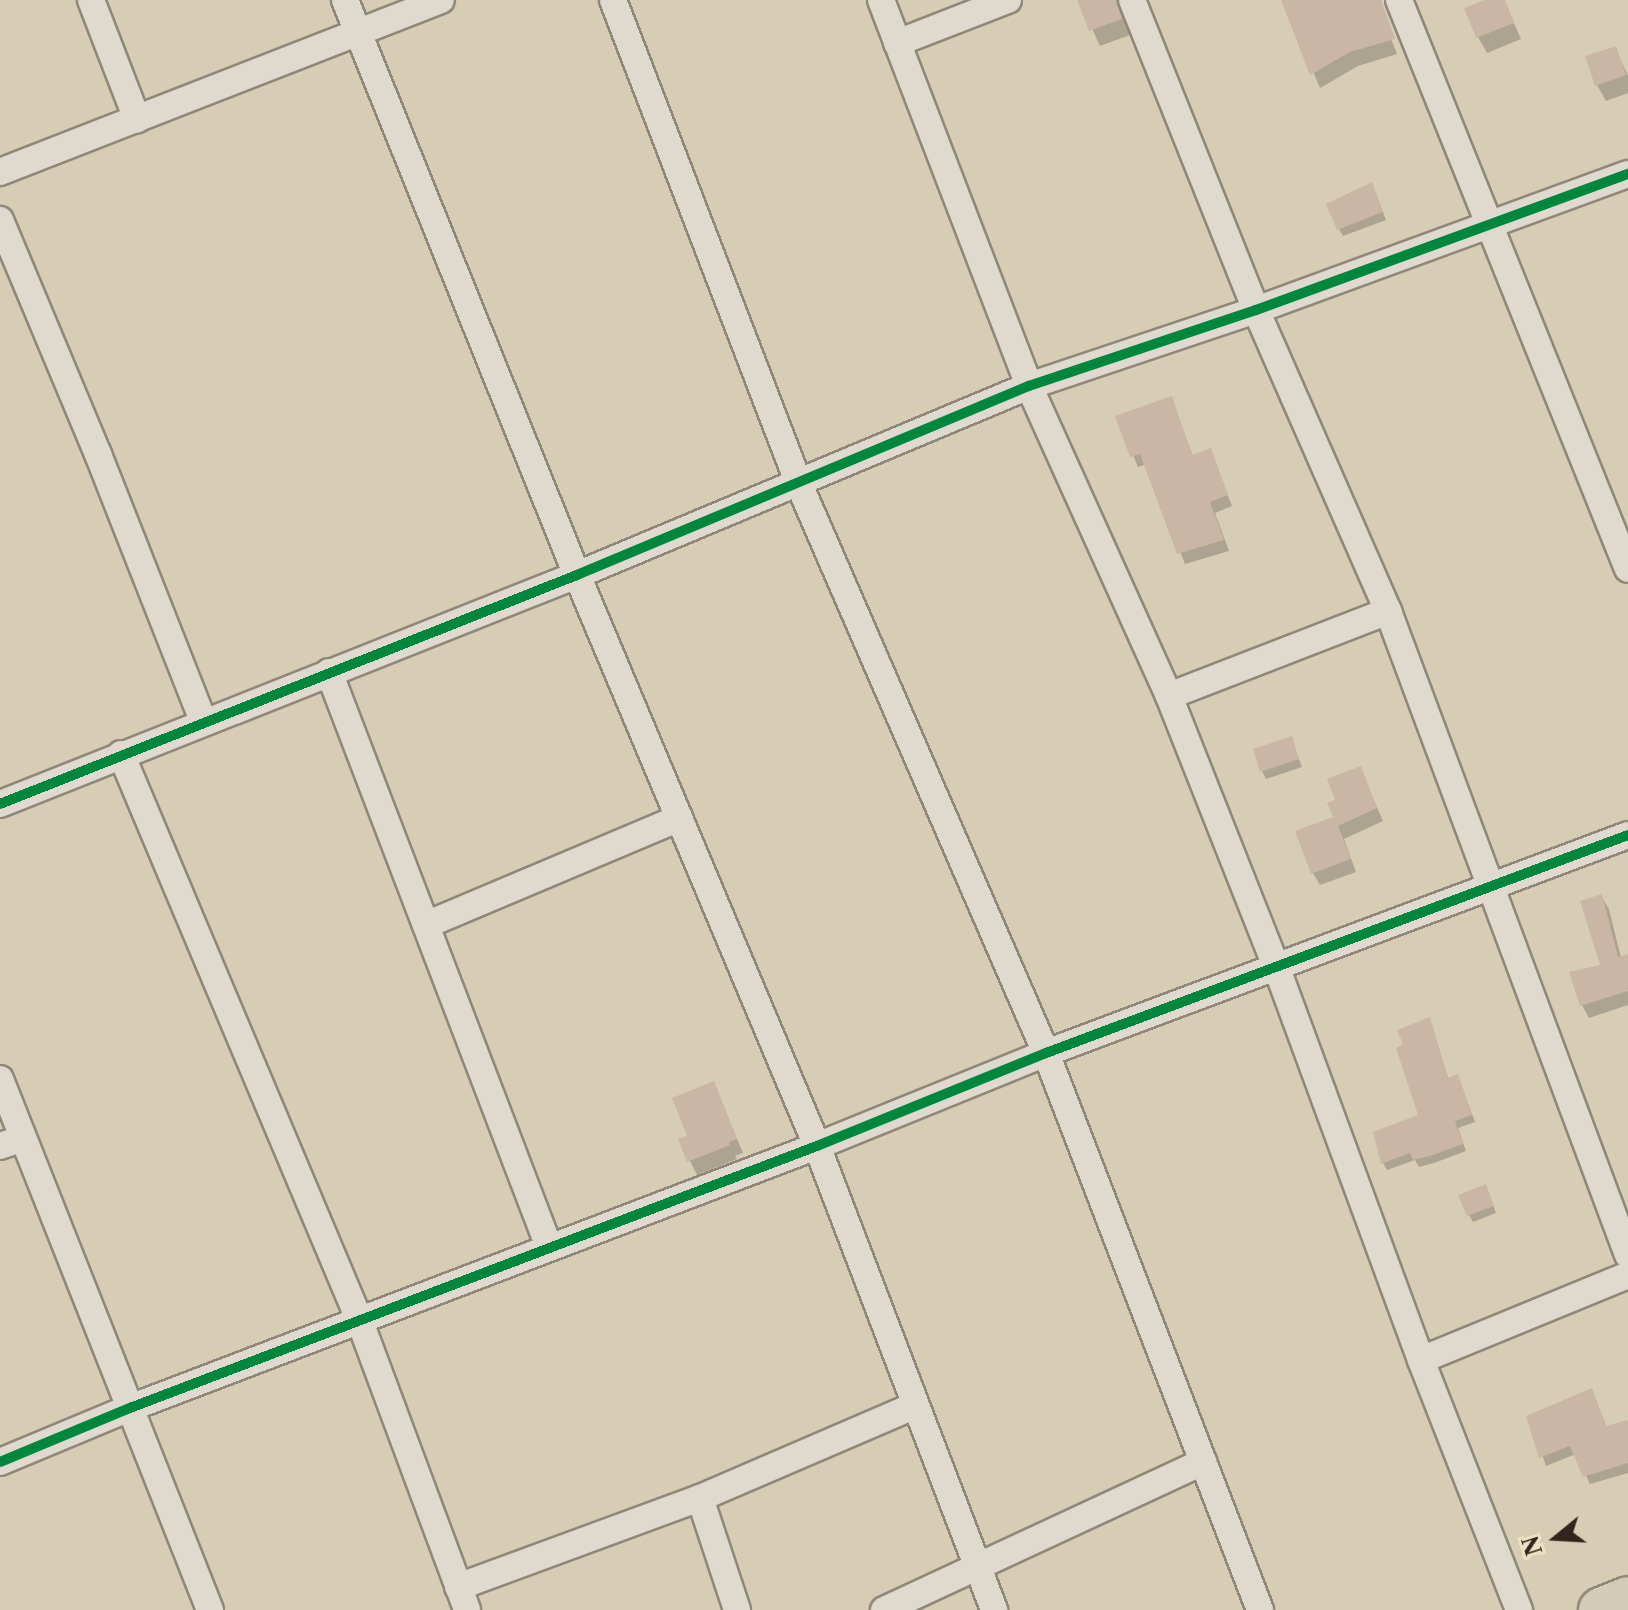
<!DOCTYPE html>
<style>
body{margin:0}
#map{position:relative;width:1628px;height:1610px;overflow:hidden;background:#d7cdb4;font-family:"Libre Caslon Text",serif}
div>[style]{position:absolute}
.shadow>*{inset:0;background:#0003}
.building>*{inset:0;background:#c9b6a4}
.roads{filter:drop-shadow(2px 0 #8f8879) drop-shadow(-2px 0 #8f8879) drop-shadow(0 2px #8f8879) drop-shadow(0 -2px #8f8879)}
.minor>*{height:26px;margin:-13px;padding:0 13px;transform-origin:13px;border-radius:13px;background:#e0dace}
.trunk>*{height:44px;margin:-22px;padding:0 22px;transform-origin:22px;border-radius:22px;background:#d4cbb9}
.cycleway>*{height:10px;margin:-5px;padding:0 5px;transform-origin:5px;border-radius:5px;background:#00873e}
span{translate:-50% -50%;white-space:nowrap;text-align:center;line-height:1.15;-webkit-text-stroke:7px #eee2c5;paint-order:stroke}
.north{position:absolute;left:1516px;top:1498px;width:80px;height:80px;-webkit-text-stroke:6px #eee2c5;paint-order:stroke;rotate:252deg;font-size:22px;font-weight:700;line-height:32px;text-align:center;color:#31251d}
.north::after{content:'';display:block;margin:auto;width:28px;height:36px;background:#31251d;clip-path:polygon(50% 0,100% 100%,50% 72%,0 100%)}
</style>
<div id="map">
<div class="shadow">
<i style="clip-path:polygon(1079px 0,1118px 0,1130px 35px,1100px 46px)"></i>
<i style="clip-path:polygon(1283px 0,1376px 0,1397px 54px,1358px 66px,1320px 88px)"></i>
<i style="clip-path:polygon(1490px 0,1504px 0,1521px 39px,1487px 53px,1478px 37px)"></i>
<i style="clip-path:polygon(1615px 48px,1628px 76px,1628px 93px,1606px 101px,1597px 85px)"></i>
<i style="clip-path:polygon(1375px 191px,1386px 220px,1343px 236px,1339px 229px)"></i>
<i style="clip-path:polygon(1171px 399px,1193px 456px,1210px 450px,1232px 506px,1215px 513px,1229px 551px,1185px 564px,1146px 464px,1138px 467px,1118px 417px)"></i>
<i style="clip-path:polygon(1291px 739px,1302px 767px,1266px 779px,1262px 771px)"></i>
<i style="clip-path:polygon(1360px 769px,1383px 821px,1344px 839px,1356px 872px,1320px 885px,1313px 873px,1335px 818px,1338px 802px)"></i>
<i style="clip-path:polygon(1601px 896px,1609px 909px,1621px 958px,1628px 956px,1628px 1005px,1589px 1018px,1582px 1005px,1603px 966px)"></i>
<i style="clip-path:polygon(1429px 1020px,1449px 1080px,1461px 1084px,1475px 1122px,1458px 1128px,1466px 1151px,1434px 1163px,1419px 1167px,1415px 1160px,1387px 1170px,1383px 1163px,1420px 1116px)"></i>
<i style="clip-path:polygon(714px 1084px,743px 1153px,735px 1156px,737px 1159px,697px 1175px,680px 1141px,689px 1137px)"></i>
<i style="clip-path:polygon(1489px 1194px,1496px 1213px,1473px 1222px,1469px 1215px)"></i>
<i style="clip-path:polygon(1592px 1390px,1607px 1428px,1628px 1425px,1628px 1473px,1590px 1484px,1576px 1454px,1546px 1466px,1529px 1417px)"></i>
</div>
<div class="building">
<i style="clip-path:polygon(1077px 0,1116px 0,1122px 19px,1089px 31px)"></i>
<i style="clip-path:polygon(1281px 0,1381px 0,1395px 39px,1350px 52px,1310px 75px)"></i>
<i style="clip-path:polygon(1485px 0,1505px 0,1514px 23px,1476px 38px,1464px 8px)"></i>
<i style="clip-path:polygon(1616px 46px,1626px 75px,1595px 86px,1585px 56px)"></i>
<i style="clip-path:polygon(1372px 182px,1383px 212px,1337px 230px,1326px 204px)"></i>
<i style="clip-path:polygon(1172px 396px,1192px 455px,1211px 448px,1228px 495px,1210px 502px,1224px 540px,1177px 554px,1140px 454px,1130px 457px,1115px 416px)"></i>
<i style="clip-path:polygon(1292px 736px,1299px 759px,1260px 772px,1253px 749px)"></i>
<i style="clip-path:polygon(1361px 766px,1377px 808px,1338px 826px,1351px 859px,1311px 874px,1295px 831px,1333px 817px,1327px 803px,1335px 800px,1327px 779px)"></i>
<i style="clip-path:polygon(1602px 894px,1618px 957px,1628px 954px,1628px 991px,1580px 1006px,1569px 972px,1600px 965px,1580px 901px)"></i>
<i style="clip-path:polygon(1430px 1017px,1448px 1078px,1458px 1074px,1472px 1115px,1455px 1121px,1463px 1144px,1430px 1156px,1413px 1160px,1410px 1153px,1381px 1164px,1373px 1132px,1418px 1115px,1396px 1048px,1403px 1044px,1397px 1030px)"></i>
<i style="clip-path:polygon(714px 1081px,737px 1139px,729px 1142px,730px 1145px,687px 1162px,678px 1139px,687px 1136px,672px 1098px)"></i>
<i style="clip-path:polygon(1486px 1184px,1494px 1206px,1467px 1216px,1458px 1195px)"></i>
<i style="clip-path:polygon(1592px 1388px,1606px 1426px,1628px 1420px,1628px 1463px,1583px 1477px,1570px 1446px,1539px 1458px,1526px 1416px)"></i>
</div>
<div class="roads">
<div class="minor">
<i style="left:91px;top:0;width:128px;rotate:68.9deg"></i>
<i style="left:345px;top:0;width:620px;rotate:68.03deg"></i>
<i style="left:577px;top:575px;width:619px;rotate:67.2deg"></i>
<i style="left:817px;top:1146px;width:497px;rotate:69.1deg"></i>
<i style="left:613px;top:0;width:519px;rotate:68.98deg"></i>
<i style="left:799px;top:484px;width:620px;rotate:66.53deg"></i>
<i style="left:1046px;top:1053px;width:597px;rotate:68.98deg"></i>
<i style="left:881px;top:0;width:413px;rotate:69deg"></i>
<i style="left:1029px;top:386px;width:340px;rotate:65.7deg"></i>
<i style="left:1169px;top:696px;width:290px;rotate:68.4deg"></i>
<i style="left:1276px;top:966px;width:420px;rotate:69.8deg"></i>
<i style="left:1421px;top:1360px;width:269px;rotate:68.6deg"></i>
<i style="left:1132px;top:0;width:334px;rotate:68.2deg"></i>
<i style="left:1256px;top:310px;width:329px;rotate:66.3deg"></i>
<i style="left:1388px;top:611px;width:687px;rotate:69.56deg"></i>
<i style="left:1399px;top:0;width:613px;rotate:68.08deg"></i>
<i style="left:897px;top:43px;width:119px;rotate:-21.2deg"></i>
<i style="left:0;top:172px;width:473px;rotate:-21.3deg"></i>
<i style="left:0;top:220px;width:254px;rotate:67.3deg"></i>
<i style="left:98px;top:454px;width:287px;rotate:68.5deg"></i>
<i style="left:329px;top:672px;width:616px;rotate:69.06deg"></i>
<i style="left:1169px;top:696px;width:235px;rotate:-21.2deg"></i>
<i style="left:121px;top:754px;width:613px;rotate:67.16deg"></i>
<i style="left:359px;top:1319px;width:310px;rotate:69.6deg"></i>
<i style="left:0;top:804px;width:621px;rotate:-21.65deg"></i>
<i style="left:577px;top:575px;width:490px;rotate:-22.7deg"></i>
<i style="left:1029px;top:386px;width:239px;rotate:-18.5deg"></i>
<i style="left:1256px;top:310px;width:396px;rotate:-20.1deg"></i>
<i style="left:426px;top:925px;width:275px;rotate:-22.9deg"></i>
<i style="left:0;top:1079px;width:571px;rotate:68.42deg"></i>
<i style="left:0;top:1146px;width:24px;rotate:-19deg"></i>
<i style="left:1421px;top:1360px;width:224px;rotate:-22.3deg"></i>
<i style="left:0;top:1462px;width:141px;rotate:-22.6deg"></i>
<i style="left:130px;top:1408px;width:735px;rotate:-20.88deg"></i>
<i style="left:817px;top:1146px;width:247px;rotate:-22.1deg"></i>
<i style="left:1046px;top:1053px;width:621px;rotate:-20.53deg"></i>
<i style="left:700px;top:1498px;width:118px;rotate:71.7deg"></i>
<i style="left:458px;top:1587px;width:258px;rotate:-20.2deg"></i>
<i style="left:700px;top:1498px;width:233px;rotate:-23.3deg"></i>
<i style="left:884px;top:1610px;width:352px;rotate:-24.9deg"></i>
</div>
<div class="trunk">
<i style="left:1601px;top:1610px;width:29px;rotate:-22deg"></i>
</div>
</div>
<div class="cycleway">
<i style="left:0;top:804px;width:621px;rotate:-21.65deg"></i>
<i style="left:577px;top:575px;width:490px;rotate:-22.7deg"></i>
<i style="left:1029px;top:386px;width:239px;rotate:-18.5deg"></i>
<i style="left:1256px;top:310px;width:396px;rotate:-20.1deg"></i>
<i style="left:0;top:1462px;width:141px;rotate:-22.6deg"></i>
<i style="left:130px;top:1408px;width:735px;rotate:-20.88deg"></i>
<i style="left:817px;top:1146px;width:247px;rotate:-22.1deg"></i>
<i style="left:1046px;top:1053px;width:621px;rotate:-20.53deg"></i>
</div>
<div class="north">N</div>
</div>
